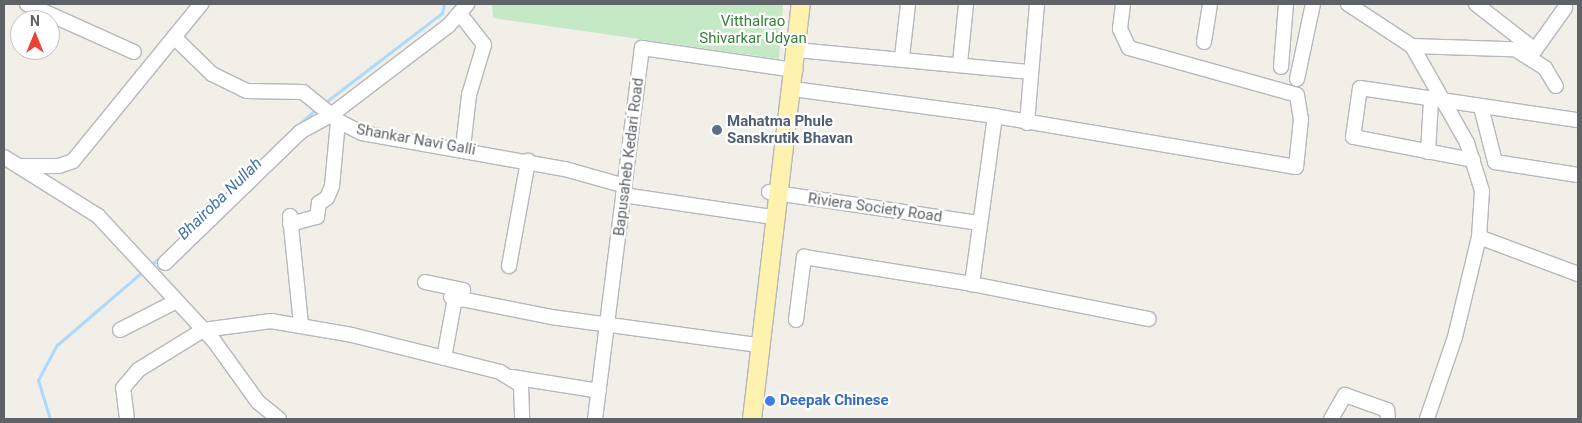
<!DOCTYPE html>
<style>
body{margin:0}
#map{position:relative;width:1582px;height:423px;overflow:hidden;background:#f1efe8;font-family:Roboto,sans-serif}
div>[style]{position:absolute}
.green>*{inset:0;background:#c5e8c5}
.stream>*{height:3px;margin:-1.5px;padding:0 1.5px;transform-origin:1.5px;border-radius:1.5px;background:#aadaff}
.roads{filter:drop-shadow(1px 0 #b5b8bc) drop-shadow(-1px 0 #b5b8bc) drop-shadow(0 1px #b5b8bc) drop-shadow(0 -1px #b5b8bc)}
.minor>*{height:14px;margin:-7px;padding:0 7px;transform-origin:7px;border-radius:7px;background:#fff}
.major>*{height:18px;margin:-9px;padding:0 9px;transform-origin:9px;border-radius:9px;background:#fff2af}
.dots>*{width:14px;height:14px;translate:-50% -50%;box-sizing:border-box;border:2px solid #fff;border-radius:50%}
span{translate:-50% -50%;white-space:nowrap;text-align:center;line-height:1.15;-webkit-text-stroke:4.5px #fff;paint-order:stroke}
.park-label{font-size:15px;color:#348238}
.service-label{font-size:15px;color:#4e5e75;font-weight:700}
.left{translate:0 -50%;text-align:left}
.street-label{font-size:15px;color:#5f6368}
.shop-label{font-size:15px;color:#366cbe;font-weight:700}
.water-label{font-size:16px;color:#4174aa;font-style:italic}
.frame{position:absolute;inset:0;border:5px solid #5f6368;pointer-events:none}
.north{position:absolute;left:10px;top:10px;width:50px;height:50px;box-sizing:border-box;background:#fff;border:1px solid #bfc1c3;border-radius:50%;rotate:0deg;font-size:14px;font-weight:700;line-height:20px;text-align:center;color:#5f6368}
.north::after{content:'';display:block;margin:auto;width:18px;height:22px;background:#ea4335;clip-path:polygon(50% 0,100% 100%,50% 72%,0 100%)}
</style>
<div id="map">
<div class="green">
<i style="clip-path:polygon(492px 4px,783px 4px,779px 59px,493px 18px)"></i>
</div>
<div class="stream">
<i style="left:323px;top:104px;width:150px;rotate:-37.4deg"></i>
<i style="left:442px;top:13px;width:9px;rotate:-77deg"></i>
<i style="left:271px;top:150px;width:61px;rotate:-42.3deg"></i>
<i style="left:150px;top:266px;width:29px;rotate:-41deg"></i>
<i style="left:50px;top:419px;width:41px;rotate:-107.1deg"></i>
<i style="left:38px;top:380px;width:40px;rotate:-62deg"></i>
<i style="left:57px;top:345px;width:113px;rotate:-40.7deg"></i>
</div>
<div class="roads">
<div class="minor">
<i style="left:27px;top:4px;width:117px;rotate:24.2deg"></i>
<i style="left:1123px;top:4px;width:25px;rotate:97deg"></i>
<i style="left:1120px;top:29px;width:21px;rotate:65deg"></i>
<i style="left:1129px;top:48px;width:174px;rotate:15.6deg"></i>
<i style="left:1297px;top:95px;width:24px;rotate:81deg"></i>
<i style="left:1301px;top:119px;width:48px;rotate:95.9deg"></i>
<i style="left:1296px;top:167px;width:305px;rotate:-170.4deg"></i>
<i style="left:995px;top:116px;width:170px;rotate:97.8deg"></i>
<i style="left:972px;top:284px;width:180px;rotate:11.2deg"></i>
<i style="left:1348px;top:4px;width:77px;rotate:33.3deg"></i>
<i style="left:1412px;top:46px;width:112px;rotate:60.4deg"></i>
<i style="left:1467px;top:143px;width:50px;rotate:72.6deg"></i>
<i style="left:1482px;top:191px;width:46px;rotate:93.7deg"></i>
<i style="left:1479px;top:237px;width:103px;rotate:103.5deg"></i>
<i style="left:1455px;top:337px;width:87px;rotate:108.9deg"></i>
<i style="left:460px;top:14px;width:39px;rotate:52deg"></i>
<i style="left:484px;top:45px;width:52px;rotate:106.7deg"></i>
<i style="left:469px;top:95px;width:53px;rotate:96.5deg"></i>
<i style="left:174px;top:37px;width:53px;rotate:44.2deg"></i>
<i style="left:212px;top:74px;width:39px;rotate:26deg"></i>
<i style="left:247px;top:91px;width:56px;rotate:1deg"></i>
<i style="left:303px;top:92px;width:48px;rotate:39deg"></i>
<i style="left:340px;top:122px;width:25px;rotate:27deg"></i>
<i style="left:362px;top:133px;width:206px;rotate:10.1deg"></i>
<i style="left:565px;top:169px;width:62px;rotate:15.8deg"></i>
<i style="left:1204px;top:42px;width:38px;rotate:-81deg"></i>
<i style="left:1412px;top:46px;width:123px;rotate:1.9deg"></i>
<i style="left:1535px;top:50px;width:75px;rotate:-142.1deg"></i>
<i style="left:797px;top:50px;width:235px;rotate:5.4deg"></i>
<i style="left:1535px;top:50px;width:52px;rotate:-54.5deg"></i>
<i style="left:1518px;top:51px;width:32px;rotate:32deg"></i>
<i style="left:1545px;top:68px;width:21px;rotate:59deg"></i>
<i style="left:902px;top:57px;width:53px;rotate:-83.5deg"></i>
<i style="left:960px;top:63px;width:59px;rotate:-84.2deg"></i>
<i style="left:1281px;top:67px;width:63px;rotate:-85.5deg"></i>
<i style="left:1297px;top:79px;width:77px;rotate:-78deg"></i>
<i style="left:793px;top:89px;width:204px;rotate:7.6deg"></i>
<i style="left:1481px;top:107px;width:57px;rotate:75.7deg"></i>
<i style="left:1495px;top:162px;width:84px;rotate:8.9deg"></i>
<i style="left:1027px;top:123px;width:119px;rotate:-85.2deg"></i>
<i style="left:1428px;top:152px;width:52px;rotate:-86.7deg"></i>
<i style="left:4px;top:157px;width:111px;rotate:32.1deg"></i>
<i style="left:98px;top:216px;width:171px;rotate:47.1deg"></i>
<i style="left:214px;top:341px;width:75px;rotate:54.2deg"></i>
<i style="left:258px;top:402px;width:27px;rotate:39deg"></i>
<i style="left:1473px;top:160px;width:122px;rotate:-169.1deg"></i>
<i style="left:1353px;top:137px;width:49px;rotate:-81.9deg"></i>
<i style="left:1360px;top:88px;width:220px;rotate:8.4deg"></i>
<i style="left:21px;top:166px;width:38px"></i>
<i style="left:59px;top:166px;width:15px;rotate:-20deg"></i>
<i style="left:73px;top:161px;width:203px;rotate:-50.8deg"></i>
<i style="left:769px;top:192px;width:213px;rotate:8.4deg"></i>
<i style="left:623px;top:195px;width:145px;rotate:8.4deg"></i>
<i style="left:290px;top:216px;width:110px;rotate:84.2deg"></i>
<i style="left:290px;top:224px;width:28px;rotate:-15deg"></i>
<i style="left:317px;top:217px;width:14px;rotate:-82deg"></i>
<i style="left:319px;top:203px;width:9px;rotate:-32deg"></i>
<i style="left:327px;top:198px;width:13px;rotate:-67deg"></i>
<i style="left:332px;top:186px;width:65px;rotate:-84.7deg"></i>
<i style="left:1479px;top:237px;width:106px;rotate:20.5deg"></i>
<i style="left:165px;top:263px;width:188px;rotate:-44.1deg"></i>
<i style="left:300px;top:132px;width:35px;rotate:-29deg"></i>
<i style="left:331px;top:115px;width:148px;rotate:-37.3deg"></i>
<i style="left:449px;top:25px;width:28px;rotate:-49deg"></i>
<i style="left:509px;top:266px;width:107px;rotate:-79.7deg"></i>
<i style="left:425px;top:282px;width:39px;rotate:12deg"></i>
<i style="left:463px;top:290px;width:10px;rotate:101deg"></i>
<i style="left:451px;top:297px;width:102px;rotate:11.3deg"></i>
<i style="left:551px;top:317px;width:202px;rotate:7.7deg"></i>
<i style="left:796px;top:320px;width:64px;rotate:-82.8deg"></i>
<i style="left:804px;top:257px;width:170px;rotate:9.1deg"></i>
<i style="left:120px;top:330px;width:62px;rotate:-27deg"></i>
<i style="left:444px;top:358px;width:61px;rotate:-79.6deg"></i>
<i style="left:512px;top:377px;width:88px;rotate:9.1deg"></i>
<i style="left:127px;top:419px;width:31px;rotate:-97deg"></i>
<i style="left:123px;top:388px;width:23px;rotate:-50deg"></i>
<i style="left:138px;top:370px;width:76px;rotate:-31.6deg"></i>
<i style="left:203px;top:330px;width:69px;rotate:-7.5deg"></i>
<i style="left:271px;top:321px;width:82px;rotate:9.8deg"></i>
<i style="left:352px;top:335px;width:153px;rotate:14deg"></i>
<i style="left:500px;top:372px;width:25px;rotate:32deg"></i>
<i style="left:521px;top:385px;width:34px;rotate:88deg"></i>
<i style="left:595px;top:419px;width:374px;rotate:-82.8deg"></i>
<i style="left:642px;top:48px;width:155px;rotate:8.2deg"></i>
<i style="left:1331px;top:419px;width:28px;rotate:-60deg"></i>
<i style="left:1345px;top:395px;width:45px;rotate:19.7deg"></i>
<i style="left:1387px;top:410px;width:9px;rotate:84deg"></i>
</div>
<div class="major">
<i style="left:752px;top:419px;width:418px;rotate:-83.3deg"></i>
</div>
</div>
<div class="dots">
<i style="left:717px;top:130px;background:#5c6f8a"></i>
<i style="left:770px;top:401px;background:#3f7fe0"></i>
</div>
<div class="park-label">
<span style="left:753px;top:30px">Vitthalrao<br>Shivarkar Udyan</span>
</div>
<div class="service-label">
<span class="left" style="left:727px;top:130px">Mahatma Phule<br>Sanskrutik Bhavan</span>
</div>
<div class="street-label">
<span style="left:416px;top:140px;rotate:10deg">Shankar Navi Galli</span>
<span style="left:629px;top:157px;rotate:-83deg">Bapusaheb Kedari Road</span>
<span style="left:875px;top:208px;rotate:8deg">Riviera Society Road</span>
</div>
<div class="shop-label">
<span class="left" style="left:780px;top:401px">Deepak Chinese</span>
</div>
<div class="water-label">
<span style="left:220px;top:199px;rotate:-44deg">Bhairoba Nullah</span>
</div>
<div class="frame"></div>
<div class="north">N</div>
</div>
